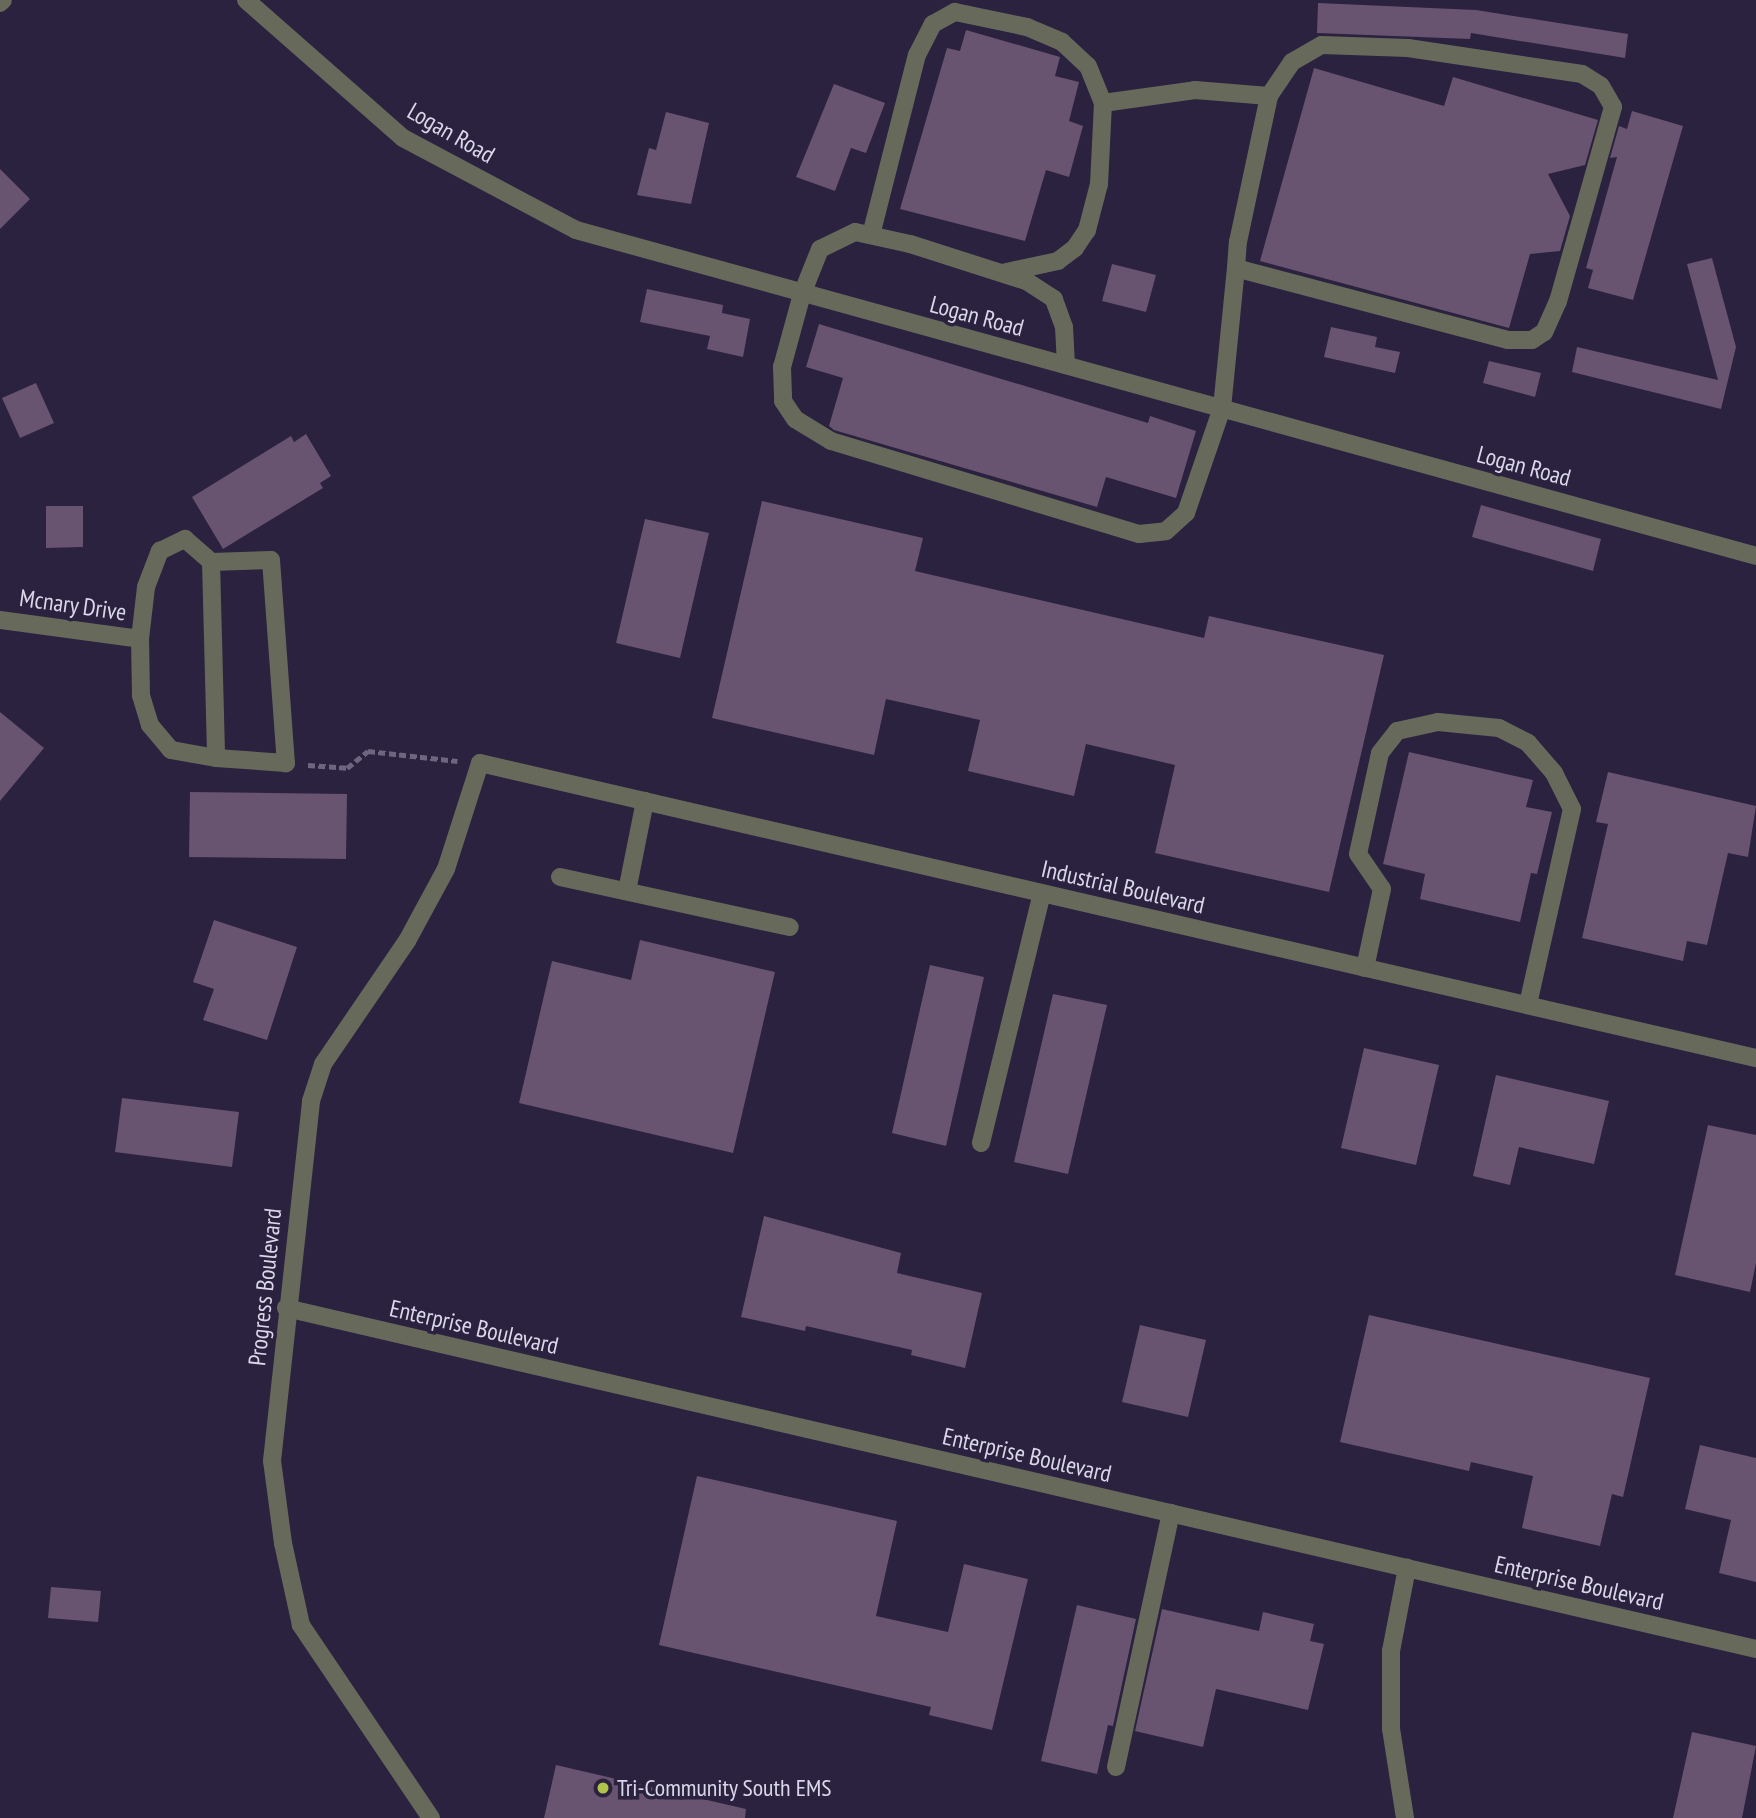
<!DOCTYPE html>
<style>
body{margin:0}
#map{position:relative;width:1756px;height:1818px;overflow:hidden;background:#2a223f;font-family:"PT Sans Narrow",sans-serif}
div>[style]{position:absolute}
.building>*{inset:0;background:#685370}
.path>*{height:4.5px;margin-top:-2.25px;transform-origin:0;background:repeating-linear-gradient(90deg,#6c667f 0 7px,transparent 0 10.5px)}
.minor>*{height:18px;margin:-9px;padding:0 9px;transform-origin:9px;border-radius:9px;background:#676a5b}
.dots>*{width:19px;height:19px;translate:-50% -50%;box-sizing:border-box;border:4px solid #2a223f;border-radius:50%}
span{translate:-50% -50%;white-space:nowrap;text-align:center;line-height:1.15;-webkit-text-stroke:7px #2a223f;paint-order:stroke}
.street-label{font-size:24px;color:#dbd7ea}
.poi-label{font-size:24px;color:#dbd7ea}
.left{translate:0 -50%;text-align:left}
</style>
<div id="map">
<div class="building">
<i style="clip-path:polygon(1318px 3px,1476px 10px,1628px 34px,1625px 58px,1471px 33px,1470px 39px,1317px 33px)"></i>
<i style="clip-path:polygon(966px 30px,1060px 57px,1055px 76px,1079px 82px,1069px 121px,1083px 126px,1069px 177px,1046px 170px,1025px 241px,900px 209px,947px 48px,960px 51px)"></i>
<i style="clip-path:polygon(1314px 68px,1444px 106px,1453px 77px,1598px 120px,1585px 165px,1548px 174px,1570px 216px,1560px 251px,1530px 254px,1509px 328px,1260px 261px)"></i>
<i style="clip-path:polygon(834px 84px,885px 103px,866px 153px,851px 148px,835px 191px,796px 177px)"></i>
<i style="clip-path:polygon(1632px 111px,1683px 126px,1633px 300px,1588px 288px,1593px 270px,1586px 268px,1617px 157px,1610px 158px,1619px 126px,1627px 129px)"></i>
<i style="clip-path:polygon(666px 112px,709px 123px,691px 204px,637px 195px,649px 148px,656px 150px)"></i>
<i style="clip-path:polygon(0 169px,30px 199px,0 229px)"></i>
<i style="clip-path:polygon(1712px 258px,1736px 347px,1721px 409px,1572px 372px,1577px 347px,1718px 380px,1687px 264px)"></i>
<i style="clip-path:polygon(1112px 264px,1156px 275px,1146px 312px,1102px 301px)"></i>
<i style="clip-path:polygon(647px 289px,723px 305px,722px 313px,750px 319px,743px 357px,707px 349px,710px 336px,640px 322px)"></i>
<i style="clip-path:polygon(819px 324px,1148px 423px,1150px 416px,1196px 431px,1176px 498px,1106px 477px,1097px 507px,834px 430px,829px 426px,843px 378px,806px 367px)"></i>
<i style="clip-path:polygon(1331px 327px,1377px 337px,1375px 347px,1400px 352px,1395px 373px,1324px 357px)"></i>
<i style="clip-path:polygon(1489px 361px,1541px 373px,1535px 397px,1483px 383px)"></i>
<i style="clip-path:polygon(36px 383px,54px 423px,20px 438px,2px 398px)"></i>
<i style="clip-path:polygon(306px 434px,331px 476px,320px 483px,323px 488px,223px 549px,192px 497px,291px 436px,294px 442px)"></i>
<i style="clip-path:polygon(762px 501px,923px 538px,915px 571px,1204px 638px,1209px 616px,1384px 655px,1329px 892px,1155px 853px,1175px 765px,1086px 744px,1074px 796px,968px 771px,980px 720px,886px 699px,874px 755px,712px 718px)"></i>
<i style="clip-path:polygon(1481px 505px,1601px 539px,1593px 571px,1472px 537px)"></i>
<i style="clip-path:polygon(46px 506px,83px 506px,83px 547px,46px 548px)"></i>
<i style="clip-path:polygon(645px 519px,709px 533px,680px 658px,616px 643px)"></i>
<i style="clip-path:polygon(0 712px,44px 748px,0 801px)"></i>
<i style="clip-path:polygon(1409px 752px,1533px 780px,1526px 807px,1552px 812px,1537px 874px,1531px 873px,1520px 922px,1420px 899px,1425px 874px,1383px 864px)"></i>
<i style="clip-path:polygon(1608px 772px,1756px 806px,1748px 857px,1728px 853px,1707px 945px,1687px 941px,1683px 961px,1582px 938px,1608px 824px,1596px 822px)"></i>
<i style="clip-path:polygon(190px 792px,347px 794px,346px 859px,189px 857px)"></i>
<i style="clip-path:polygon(214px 920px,297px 947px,267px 1040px,203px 1020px,214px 989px,193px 982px)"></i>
<i style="clip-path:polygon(640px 940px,775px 972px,733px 1153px,519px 1103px,552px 961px,631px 980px)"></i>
<i style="clip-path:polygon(930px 965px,984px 977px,946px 1146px,892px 1133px)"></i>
<i style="clip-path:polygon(1053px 994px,1107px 1005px,1068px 1174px,1014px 1162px)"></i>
<i style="clip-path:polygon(1364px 1048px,1439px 1065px,1416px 1165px,1341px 1148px)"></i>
<i style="clip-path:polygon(1496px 1075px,1609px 1101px,1594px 1164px,1519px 1147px,1510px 1185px,1473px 1176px)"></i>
<i style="clip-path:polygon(122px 1098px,239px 1112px,232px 1167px,115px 1152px)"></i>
<i style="clip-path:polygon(1708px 1125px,1756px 1135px,1756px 1263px,1750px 1292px,1675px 1275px)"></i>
<i style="clip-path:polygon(764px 1216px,901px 1253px,897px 1273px,982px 1293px,965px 1368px,911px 1355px,912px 1350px,806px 1326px,805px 1331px,741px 1317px)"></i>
<i style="clip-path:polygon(1369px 1315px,1650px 1378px,1623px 1497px,1612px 1494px,1600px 1546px,1522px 1528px,1533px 1476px,1471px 1462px,1469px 1471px,1340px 1442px)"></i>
<i style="clip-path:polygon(1140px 1325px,1206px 1340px,1188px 1417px,1122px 1402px)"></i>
<i style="clip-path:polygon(1700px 1445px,1756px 1458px,1756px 1582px,1719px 1573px,1731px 1520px,1685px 1509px)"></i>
<i style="clip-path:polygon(697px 1476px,897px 1521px,876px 1616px,948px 1632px,964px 1564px,1028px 1579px,992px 1730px,929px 1715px,931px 1707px,659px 1645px)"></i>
<i style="clip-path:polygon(51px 1587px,101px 1591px,98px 1622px,48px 1618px)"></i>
<i style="clip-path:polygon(1077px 1605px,1136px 1619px,1113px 1726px,1108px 1725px,1097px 1774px,1041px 1761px)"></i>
<i style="clip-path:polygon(1162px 1609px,1259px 1631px,1263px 1612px,1314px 1624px,1310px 1641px,1324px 1644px,1308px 1710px,1216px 1689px,1203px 1747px,1135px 1731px)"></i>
<i style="clip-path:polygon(1692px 1732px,1756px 1746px,1742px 1818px,1673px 1818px)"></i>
<i style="clip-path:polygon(556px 1765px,746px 1809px,745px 1818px,544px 1818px)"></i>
</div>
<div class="path">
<i style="left:308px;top:765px;width:39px;rotate:4deg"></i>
<i style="left:347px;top:768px;width:27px;rotate:-39deg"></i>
<i style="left:368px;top:751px;width:90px;rotate:6.4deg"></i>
</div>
<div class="minor">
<i style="left:246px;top:0;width:209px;rotate:41.3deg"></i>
<i style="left:403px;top:138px;width:196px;rotate:28deg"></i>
<i style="left:576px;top:230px;width:1224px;rotate:15.44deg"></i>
<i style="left:0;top:3px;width:4px;rotate:-45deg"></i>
<i style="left:1103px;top:103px;width:93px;rotate:-8deg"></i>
<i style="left:1195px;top:90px;width:74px;rotate:4.6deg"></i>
<i style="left:871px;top:235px;width:186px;rotate:-75.7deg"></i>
<i style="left:917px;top:55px;width:35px;rotate:-63deg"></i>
<i style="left:933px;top:24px;width:25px;rotate:-29deg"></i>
<i style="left:955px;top:12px;width:74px;rotate:11.8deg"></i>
<i style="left:1027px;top:27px;width:38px;rotate:23deg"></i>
<i style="left:1062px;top:42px;width:35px;rotate:43deg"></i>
<i style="left:1088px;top:66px;width:40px;rotate:68deg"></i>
<i style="left:1103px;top:103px;width:81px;rotate:92.8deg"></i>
<i style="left:1099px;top:184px;width:48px;rotate:104.6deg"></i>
<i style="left:1087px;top:230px;width:22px;rotate:124deg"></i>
<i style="left:1075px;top:248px;width:21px;rotate:143deg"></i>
<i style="left:1058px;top:261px;width:57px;rotate:167.9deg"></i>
<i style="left:1066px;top:365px;width:38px;rotate:-93deg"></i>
<i style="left:1064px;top:327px;width:30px;rotate:-110deg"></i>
<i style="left:1054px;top:299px;width:33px;rotate:-147deg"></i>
<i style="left:1026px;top:281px;width:122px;rotate:-162.3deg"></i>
<i style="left:910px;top:244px;width:56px;rotate:-167.7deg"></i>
<i style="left:855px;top:232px;width:39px;rotate:154deg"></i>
<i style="left:820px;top:249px;width:48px;rotate:111.8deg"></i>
<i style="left:802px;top:294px;width:76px;rotate:105.3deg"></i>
<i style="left:782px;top:367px;width:34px;rotate:88deg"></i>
<i style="left:783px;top:401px;width:22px;rotate:56deg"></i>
<i style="left:795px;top:419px;width:42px;rotate:31.4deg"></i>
<i style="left:831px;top:441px;width:322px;rotate:16.8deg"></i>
<i style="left:1139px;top:534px;width:27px;rotate:-6deg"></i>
<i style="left:1166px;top:531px;width:27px;rotate:-42deg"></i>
<i style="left:1186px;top:513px;width:111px;rotate:-71.1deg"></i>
<i style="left:1222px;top:408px;width:141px;rotate:-84.3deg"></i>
<i style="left:1236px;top:268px;width:26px;rotate:-86deg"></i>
<i style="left:1238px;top:242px;width:149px;rotate:-78deg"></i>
<i style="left:1269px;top:96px;width:41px;rotate:-55.9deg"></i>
<i style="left:1292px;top:62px;width:34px;rotate:-30deg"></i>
<i style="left:1322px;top:45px;width:86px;rotate:2deg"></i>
<i style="left:1408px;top:48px;width:176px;rotate:8.5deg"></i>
<i style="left:1582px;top:74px;width:22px;rotate:32deg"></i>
<i style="left:1601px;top:86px;width:24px;rotate:60deg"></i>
<i style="left:1613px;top:107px;width:202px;rotate:105.8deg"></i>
<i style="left:1558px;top:301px;width:34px;rotate:114deg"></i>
<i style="left:1544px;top:332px;width:14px;rotate:146deg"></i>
<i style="left:1532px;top:340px;width:24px;rotate:180deg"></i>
<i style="left:1508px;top:340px;width:281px;rotate:-165.2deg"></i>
<i style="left:211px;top:562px;width:60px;rotate:-1.9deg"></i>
<i style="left:271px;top:560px;width:204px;rotate:85.8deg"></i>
<i style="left:286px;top:763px;width:70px;rotate:-175.9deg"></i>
<i style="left:216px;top:758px;width:46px;rotate:-169.9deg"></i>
<i style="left:171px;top:750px;width:33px;rotate:-130deg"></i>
<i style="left:150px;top:725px;width:31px;rotate:-107deg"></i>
<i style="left:141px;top:695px;width:56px;rotate:-91deg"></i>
<i style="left:140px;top:639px;width:52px;rotate:-83.4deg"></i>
<i style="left:146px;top:587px;width:39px;rotate:-69deg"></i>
<i style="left:160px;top:551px;width:28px;rotate:-26deg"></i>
<i style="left:185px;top:539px;width:35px;rotate:41deg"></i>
<i style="left:211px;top:562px;width:196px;rotate:88.5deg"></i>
<i style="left:0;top:620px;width:141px;rotate:7.7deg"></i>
<i style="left:560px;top:877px;width:235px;rotate:12.3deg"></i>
<i style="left:627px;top:891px;width:92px;rotate:-78.7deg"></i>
<i style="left:1365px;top:968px;width:81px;rotate:-77.9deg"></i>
<i style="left:1382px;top:889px;width:42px;rotate:-124.4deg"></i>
<i style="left:1358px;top:854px;width:103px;rotate:-77.7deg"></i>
<i style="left:1380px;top:753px;width:28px;rotate:-52deg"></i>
<i style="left:1397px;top:731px;width:42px;rotate:-12.4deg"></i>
<i style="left:1438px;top:722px;width:61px;rotate:5.6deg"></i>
<i style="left:1499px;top:728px;width:33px;rotate:27deg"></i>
<i style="left:1528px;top:743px;width:40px;rotate:49deg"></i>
<i style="left:1554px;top:773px;width:40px;rotate:63.4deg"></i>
<i style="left:1572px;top:809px;width:201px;rotate:102.7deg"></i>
<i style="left:981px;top:1143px;width:257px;rotate:-76.3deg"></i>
<i style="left:286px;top:1308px;width:1509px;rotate:13.06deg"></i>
<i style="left:1116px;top:1767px;width:260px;rotate:-77.8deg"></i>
<i style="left:431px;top:1818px;width:233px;rotate:-124deg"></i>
<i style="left:301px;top:1625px;width:84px;rotate:-102.4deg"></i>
<i style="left:283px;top:1543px;width:83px;rotate:-97.6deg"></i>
<i style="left:272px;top:1461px;width:362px;rotate:-83.8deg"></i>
<i style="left:311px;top:1101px;width:39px;rotate:-72deg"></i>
<i style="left:323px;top:1064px;width:149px;rotate:-55.7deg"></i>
<i style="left:407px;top:941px;width:82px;rotate:-61.6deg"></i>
<i style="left:446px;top:869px;width:111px;rotate:-72.2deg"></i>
<i style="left:480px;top:763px;width:1310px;rotate:13.02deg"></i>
<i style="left:1405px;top:1818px;width:90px;rotate:-98.9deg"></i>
<i style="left:1391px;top:1729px;width:78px;rotate:-90deg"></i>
<i style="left:1391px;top:1651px;width:85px;rotate:-79.1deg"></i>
</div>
<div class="dots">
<i style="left:603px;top:1788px;background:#b2c34c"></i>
</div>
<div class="street-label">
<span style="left:451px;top:133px;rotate:30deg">Logan Road</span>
<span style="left:977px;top:316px;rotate:15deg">Logan Road</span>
<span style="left:1524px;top:466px;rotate:15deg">Logan Road</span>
<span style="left:73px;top:605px;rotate:8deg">Mcnary Drive</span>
<span style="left:1123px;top:887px;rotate:13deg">Industrial Boulevard</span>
<span style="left:265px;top:1287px;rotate:-84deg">Progress Boulevard</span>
<span style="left:474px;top:1327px;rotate:13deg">Enterprise Boulevard</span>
<span style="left:1027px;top:1455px;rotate:13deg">Enterprise Boulevard</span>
<span style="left:1579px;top:1583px;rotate:13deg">Enterprise Boulevard</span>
</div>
<div class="poi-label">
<span class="left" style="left:617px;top:1788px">Tri-Community South EMS</span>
</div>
</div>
